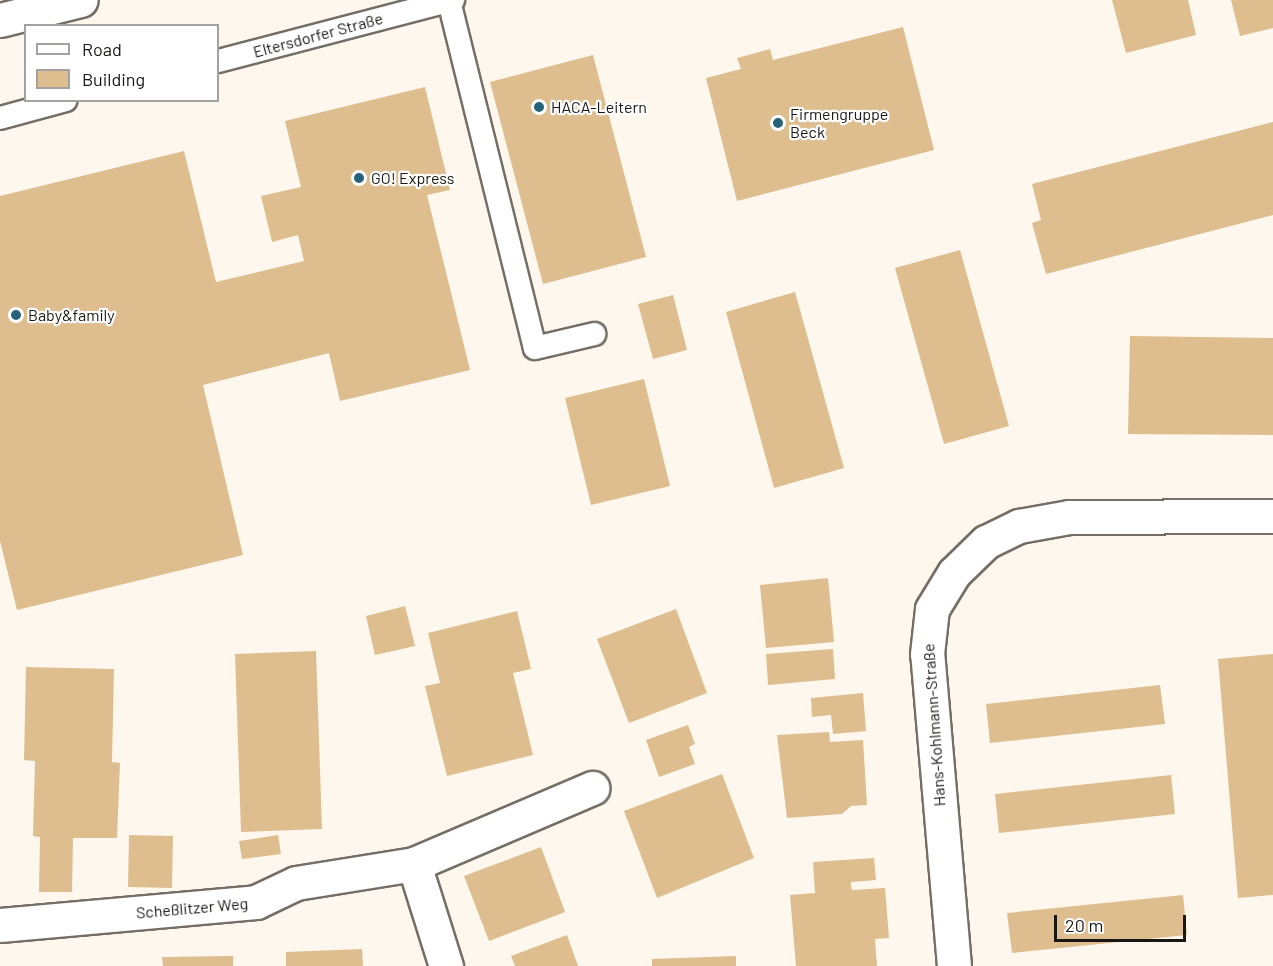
<!DOCTYPE html>
<meta charset="utf-8">
<style>
body{margin:0}
#map{position:relative;width:1273px;height:966px;overflow:hidden;background:#fdf7ed;font-family:Barlow,sans-serif}
div>[style]{position:absolute}
.building>*{inset:0;background:#debe8f}
.roads{filter:drop-shadow(2px 0 #746e66) drop-shadow(-2px 0 #746e66) drop-shadow(0 2px #746e66) drop-shadow(0 -2px #746e66)}
.service>*{height:22px;margin:-11px;padding:0 11px;transform-origin:11px;border-radius:11px;background:#fff}
.minor>*{height:33px;margin:-16.5px;padding:0 16.5px;transform-origin:16.5px;border-radius:16.5px;background:#fff}
.primary>*{height:33px;margin:-16.5px;padding:0 16.5px;transform-origin:16.5px;border-radius:16.5px;background:#fff}
.dots>*{width:16px;height:16px;translate:-50% -50%;box-sizing:border-box;border:3px solid #fff;border-radius:50%}
span{translate:-50% -50%;white-space:nowrap;text-align:center;line-height:1.15;-webkit-text-stroke:4.5px #fff;paint-order:stroke}
.street-label{font-size:16px;color:#191714}
.poi-label{font-size:16px;color:#191714}
.left{translate:0 -50%;text-align:left}
.legend{position:absolute;left:24px;top:24px;width:195px;height:78px;box-sizing:border-box;background:#fff;border:2px solid #a3a2a1;margin:0;padding:8px 10px;list-style:none;font-size:18px;color:#191714}
.legend li{display:flex;align-items:center;gap:12px;height:30px}
.legend b{width:30px;border:2px solid #a3a2a1}
.scale{position:absolute;left:1054px;top:915px;width:132px;height:27px;box-sizing:border-box;border:3px solid #191714;border-top:0;padding-left:8px;font-size:18px;line-height:21px;white-space:nowrap;color:#191714;-webkit-text-stroke:4px #fff;paint-order:stroke}
</style>
<div id="map">
<div class="building">
<i style="clip-path:polygon(1112px 0,1188px 0,1196px 35px,1126px 53px)"></i>
<i style="clip-path:polygon(1231px 0,1273px 0,1273px 28px,1240px 36px)"></i>
<i style="clip-path:polygon(903px 27px,934px 150px,737px 201px,706px 78px,741px 69px,737px 58px,770px 49px,773px 60px)"></i>
<i style="clip-path:polygon(593px 55px,646px 257px,543px 284px,490px 82px)"></i>
<i style="clip-path:polygon(425px 87px,450px 190px,427px 195px,470px 370px,340px 401px,329px 353px,203px 385px,243px 555px,17px 610px,0 541px,0 196px,184px 151px,216px 282px,304px 261px,298px 235px,272px 242px,261px 196px,301px 187px,285px 121px)"></i>
<i style="clip-path:polygon(1273px 122px,1273px 215px,1046px 274px,1032px 223px,1041px 220px,1032px 184px)"></i>
<i style="clip-path:polygon(960px 250px,1009px 426px,944px 444px,895px 268px)"></i>
<i style="clip-path:polygon(795px 292px,844px 468px,774px 488px,726px 312px)"></i>
<i style="clip-path:polygon(673px 295px,687px 350px,653px 359px,638px 304px)"></i>
<i style="clip-path:polygon(1130px 336px,1273px 338px,1273px 435px,1128px 434px)"></i>
<i style="clip-path:polygon(644px 379px,670px 486px,591px 505px,565px 398px)"></i>
<i style="clip-path:polygon(828px 578px,834px 642px,766px 648px,760px 585px)"></i>
<i style="clip-path:polygon(405px 606px,415px 646px,375px 655px,366px 616px)"></i>
<i style="clip-path:polygon(676px 609px,707px 693px,629px 723px,597px 639px)"></i>
<i style="clip-path:polygon(517px 611px,531px 669px,513px 673px,533px 755px,447px 776px,425px 686px,440px 683px,428px 633px)"></i>
<i style="clip-path:polygon(833px 649px,835px 679px,768px 685px,766px 654px)"></i>
<i style="clip-path:polygon(316px 651px,322px 829px,241px 832px,235px 654px)"></i>
<i style="clip-path:polygon(1273px 654px,1273px 895px,1238px 898px,1218px 659px)"></i>
<i style="clip-path:polygon(26px 667px,114px 669px,112px 762px,120px 763px,117px 838px,73px 838px,72px 892px,39px 892px,40px 837px,33px 836px,35px 761px,24px 760px)"></i>
<i style="clip-path:polygon(1160px 685px,1165px 724px,990px 743px,986px 704px)"></i>
<i style="clip-path:polygon(863px 693px,866px 731px,833px 734px,831px 715px,812px 717px,811px 698px)"></i>
<i style="clip-path:polygon(688px 725px,695px 744px,689px 747px,695px 764px,659px 777px,646px 740px)"></i>
<i style="clip-path:polygon(829px 732px,830px 742px,863px 740px,867px 805px,851px 806px,842px 814px,787px 818px,777px 735px)"></i>
<i style="clip-path:polygon(722px 774px,754px 858px,657px 898px,624px 811px)"></i>
<i style="clip-path:polygon(1171px 775px,1175px 814px,999px 833px,995px 794px)"></i>
<i style="clip-path:polygon(129px 835px,173px 836px,172px 888px,128px 887px)"></i>
<i style="clip-path:polygon(278px 835px,281px 854px,242px 859px,239px 841px)"></i>
<i style="clip-path:polygon(541px 847px,565px 912px,489px 941px,464px 876px)"></i>
<i style="clip-path:polygon(874px 858px,876px 880px,851px 882px,851px 886px,852px 890px,885px 888px,889px 938px,875px 939px,877px 966px,796px 966px,790px 895px,815px 893px,813px 862px)"></i>
<i style="clip-path:polygon(1183px 895px,1187px 935px,1012px 953px,1007px 913px)"></i>
<i style="clip-path:polygon(567px 935px,578px 966px,515px 966px,511px 956px)"></i>
<i style="clip-path:polygon(362px 949px,363px 966px,286px 966px,286px 952px)"></i>
<i style="clip-path:polygon(233px 956px,233px 966px,163px 966px,162px 957px)"></i>
<i style="clip-path:polygon(736px 956px,736px 966px,652px 966px,652px 959px)"></i>
</div>
<div class="roads">
<div class="service">
<i style="left:449px;top:1px;width:357px;rotate:76.1deg"></i>
<i style="left:535px;top:348px;width:61px;rotate:-13.3deg"></i>
<i style="left:218px;top:61px;width:243px;rotate:-14.6deg"></i>
<i style="left:0;top:118px;width:68px;rotate:-15.3deg"></i>
</div>
<div class="minor">
<i style="left:414px;top:864px;width:107px;rotate:72.6deg"></i>
<i style="left:0;top:925px;width:257px;rotate:-5.1deg"></i>
<i style="left:256px;top:902px;width:44px;rotate:-25.4deg"></i>
<i style="left:296px;top:883px;width:120px;rotate:-9.1deg"></i>
<i style="left:414px;top:864px;width:194px;rotate:-23.1deg"></i>
<i style="left:954px;top:966px;width:313px;rotate:-94.9deg"></i>
<i style="left:927px;top:654px;width:45px;rotate:-83.7deg"></i>
<i style="left:932px;top:609px;width:42px;rotate:-58.6deg"></i>
<i style="left:954px;top:573px;width:45px;rotate:-44.1deg"></i>
<i style="left:986px;top:542px;width:37px;rotate:-26deg"></i>
<i style="left:1019px;top:526px;width:51px;rotate:-10.2deg"></i>
<i style="left:1069px;top:517px;width:204px;rotate:-0.3deg"></i>
</div>
<div class="primary">
<i style="left:0;top:20px;width:83px;rotate:-13.9deg"></i>
</div>
</div>
<div class="dots">
<i style="left:539px;top:107px;background:#26627a"></i>
<i style="left:778px;top:123px;background:#26627a"></i>
<i style="left:359px;top:178px;background:#26627a"></i>
<i style="left:16px;top:315px;background:#26627a"></i>
</div>
<div class="street-label">
<span style="left:318px;top:35px;rotate:-15deg">Eltersdorfer Straße</span>
<span style="left:934px;top:725px;rotate:-94deg">Hans-Kohlmann-Straße</span>
<span style="left:192px;top:908px;rotate:-5deg">Scheßlitzer Weg</span>
</div>
<div class="poi-label">
<span class="left" style="left:551px;top:107px">HACA-Leitern</span>
<span class="left" style="left:790px;top:123px">Firmengruppe<br>Beck</span>
<span class="left" style="left:371px;top:178px">GO! Express</span>
<span class="left" style="left:28px;top:315px">Baby&amp;family</span>
</div>
<ul class="legend">
<li><b style="height:8px;background:#fff"></b>Road</li>
<li><b style="height:16px;background:#debe8f"></b>Building</li>
</ul>
<div class="scale">20 m</div>
</div>
